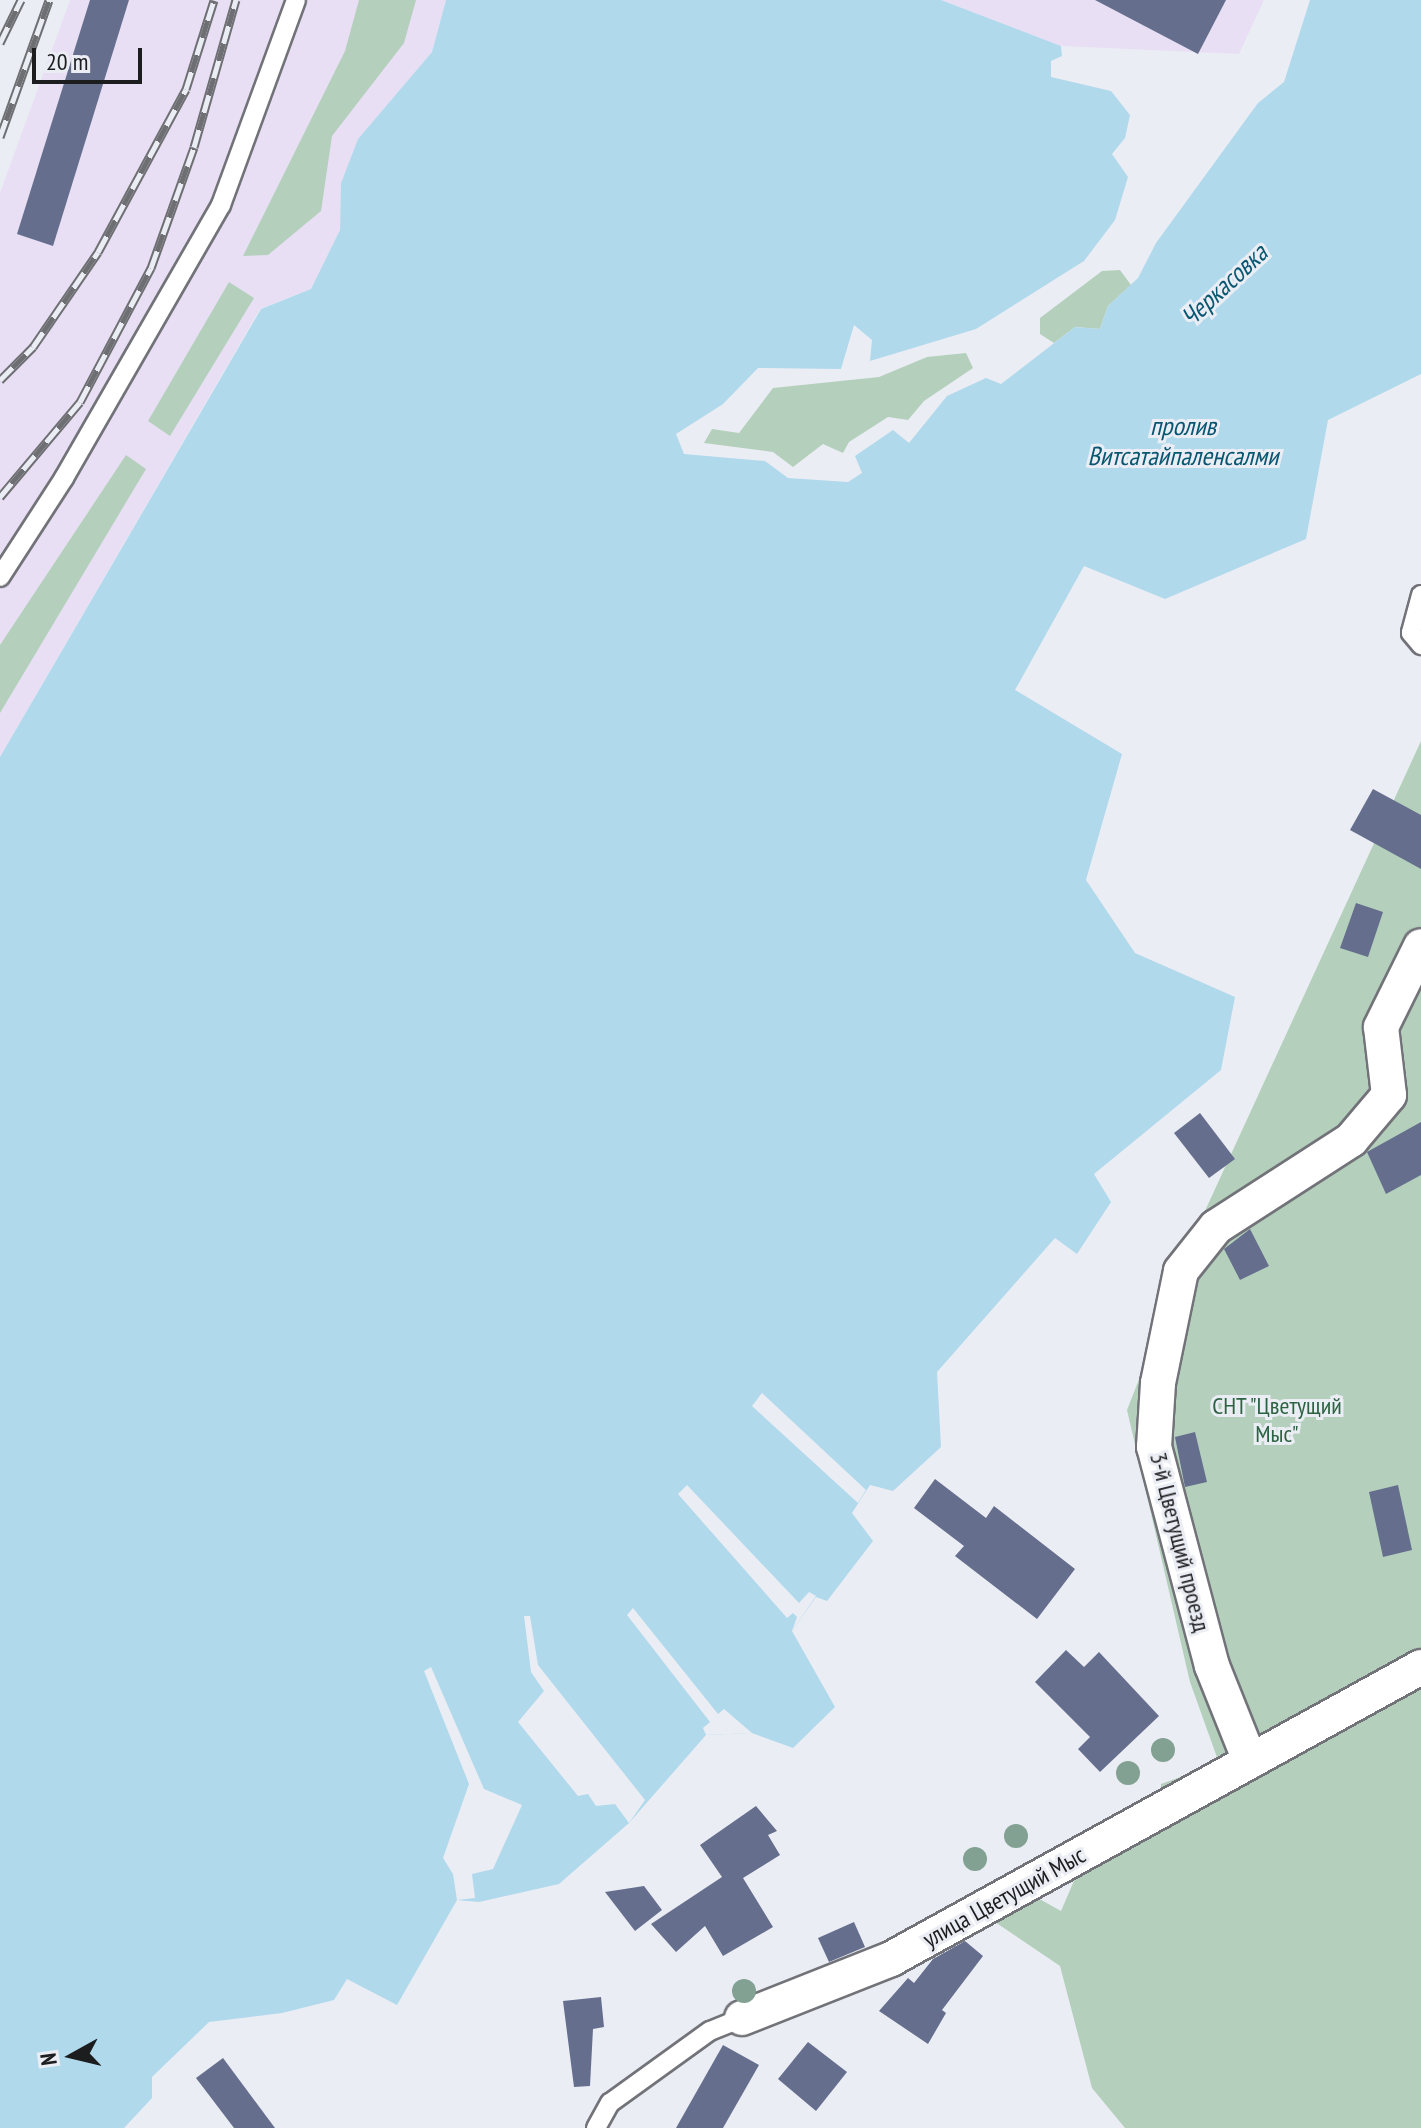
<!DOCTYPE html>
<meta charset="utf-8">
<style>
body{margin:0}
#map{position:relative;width:1421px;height:2128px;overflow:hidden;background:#ebedf4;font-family:"PT Sans Narrow",sans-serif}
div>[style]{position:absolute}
.industrial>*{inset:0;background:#e8dff4}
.green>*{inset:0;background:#b4d0bc}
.water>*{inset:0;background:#b0d9ec}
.pier>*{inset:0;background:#ebedf4}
.building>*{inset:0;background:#656e8d}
.roads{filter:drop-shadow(2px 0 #727379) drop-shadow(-2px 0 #727379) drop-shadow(0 2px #727379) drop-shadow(0 -2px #727379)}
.service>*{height:18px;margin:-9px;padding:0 9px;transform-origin:9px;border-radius:9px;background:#fff}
.minor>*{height:34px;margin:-17px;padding:0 17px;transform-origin:17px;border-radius:17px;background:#fff}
.rail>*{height:9px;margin-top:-4.5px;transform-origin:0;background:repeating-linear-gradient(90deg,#ebedf4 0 18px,#6e6f73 0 36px);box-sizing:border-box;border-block:2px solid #6e6f73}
.trees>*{width:24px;height:24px;margin:-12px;border-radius:50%;background:#82a192}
span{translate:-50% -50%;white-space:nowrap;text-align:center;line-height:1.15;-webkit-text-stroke:6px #ebedf4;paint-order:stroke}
.park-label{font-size:24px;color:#2c6342}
.street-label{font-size:24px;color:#1c1d1f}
.water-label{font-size:26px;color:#085671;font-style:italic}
.north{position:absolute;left:32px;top:2016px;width:80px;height:80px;-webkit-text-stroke:6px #ebedf4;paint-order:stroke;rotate:262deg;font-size:22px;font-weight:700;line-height:32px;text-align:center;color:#1c1d1f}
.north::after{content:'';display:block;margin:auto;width:28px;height:36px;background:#1c1d1f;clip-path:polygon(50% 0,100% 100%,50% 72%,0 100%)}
.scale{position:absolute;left:32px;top:48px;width:110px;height:36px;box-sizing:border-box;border:4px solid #1c1d1f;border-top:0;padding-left:10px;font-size:24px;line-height:28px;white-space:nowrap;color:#1c1d1f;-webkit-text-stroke:6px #ebedf4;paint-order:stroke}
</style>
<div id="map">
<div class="industrial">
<i style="clip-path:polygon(70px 0,446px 0,432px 52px,358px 139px,341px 183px,340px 230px,311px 289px,260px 309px,0 757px,0 193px)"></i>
<i style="clip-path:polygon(941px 0,1264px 0,1239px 54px,1061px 46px)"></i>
</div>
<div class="green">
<i style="clip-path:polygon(359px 0,416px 0,404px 43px,332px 136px,321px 211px,268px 255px,243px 256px,345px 51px)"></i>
<i style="clip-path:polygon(1120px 270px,1131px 285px,1108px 306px,1100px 329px,1075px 327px,1054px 343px,1040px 334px,1040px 318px,1102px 271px)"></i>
<i style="clip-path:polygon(229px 282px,254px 298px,170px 436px,148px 421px)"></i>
<i style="clip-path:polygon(966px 353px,973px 368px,924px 401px,908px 420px,888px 417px,849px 442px,843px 453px,823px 444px,793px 467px,773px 452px,704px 443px,712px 429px,739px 433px,773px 388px,879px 377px,927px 357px)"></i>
<i style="clip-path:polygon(126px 455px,146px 469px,0 713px,0 645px)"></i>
<i style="clip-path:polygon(1421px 741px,1421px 2128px,1125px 2128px,1092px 2088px,1060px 1966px,986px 1916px,1016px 1886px,1061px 1911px,1086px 1853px,1160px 1820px,1161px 1784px,1219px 1763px,1190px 1682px,1127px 1410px,1204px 1213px)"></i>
</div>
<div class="water">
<i style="clip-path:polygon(446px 0,941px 0,1061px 46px,1062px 56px,1051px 61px,1051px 77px,1111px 91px,1130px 115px,1125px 138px,1112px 154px,1128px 177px,1115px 220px,1084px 261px,976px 329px,870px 361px,872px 340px,854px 325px,841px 369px,758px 368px,723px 404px,676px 434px,684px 454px,765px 461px,788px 478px,848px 482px,862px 473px,855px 456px,893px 430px,909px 443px,947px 396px,986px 378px,1001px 384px,1075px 327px,1100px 329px,1108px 306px,1138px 278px,1156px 243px,1258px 103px,1284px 82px,1310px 0,1421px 0,1421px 374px,1328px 420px,1306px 539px,1165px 599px,1084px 566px,1015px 690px,1122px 754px,1086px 880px,1135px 953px,1235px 997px,1221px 1070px,1094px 1174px,1111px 1202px,1077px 1254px,1055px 1238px,937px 1372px,941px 1447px,893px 1491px,870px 1485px,852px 1513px,873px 1541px,827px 1601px,816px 1597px,792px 1631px,835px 1707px,793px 1748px,752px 1733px,706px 1735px,629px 1823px,559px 1884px,479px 1902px,457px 1900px,397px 2005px,347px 1979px,334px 2000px,282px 2013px,209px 2022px,152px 2077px,152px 2098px,124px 2128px,0 2128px,0 757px,261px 309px,311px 289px,340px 230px,341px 183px,358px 139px,432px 52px)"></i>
</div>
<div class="pier">
<i style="clip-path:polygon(762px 1393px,866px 1490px,858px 1503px,752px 1406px)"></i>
<i style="clip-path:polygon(687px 1485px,799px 1603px,809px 1592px,816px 1596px,792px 1631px,797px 1617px,793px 1613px,787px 1618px,678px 1494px)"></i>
<i style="clip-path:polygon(633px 1608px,718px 1714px,724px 1709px,752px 1733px,706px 1735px,703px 1728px,710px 1722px,627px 1615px)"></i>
<i style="clip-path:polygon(524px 1616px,530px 1616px,538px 1665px,645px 1800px,629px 1823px,615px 1804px,596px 1806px,588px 1794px,578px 1796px,518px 1722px,544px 1691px,531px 1672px)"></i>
<i style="clip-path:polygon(431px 1667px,484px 1789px,522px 1805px,493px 1869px,472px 1874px,475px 1898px,457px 1900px,453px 1874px,443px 1858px,469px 1784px,424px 1671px)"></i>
</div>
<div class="building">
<i style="clip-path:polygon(90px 0,129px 0,53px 246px,17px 234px)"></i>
<i style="clip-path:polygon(1095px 0,1226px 0,1198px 54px)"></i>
<i style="clip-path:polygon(1373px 789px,1421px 815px,1421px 869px,1350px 830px)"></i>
<i style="clip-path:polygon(1356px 903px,1383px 912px,1368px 957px,1340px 948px)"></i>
<i style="clip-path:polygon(1200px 1113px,1235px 1159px,1209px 1178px,1174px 1133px)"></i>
<i style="clip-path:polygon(1421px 1122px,1421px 1175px,1386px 1194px,1367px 1152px)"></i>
<i style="clip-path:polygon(1250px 1229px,1269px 1266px,1240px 1280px,1224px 1249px)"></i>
<i style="clip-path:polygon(1195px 1432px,1207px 1482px,1185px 1487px,1175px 1437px)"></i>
<i style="clip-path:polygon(935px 1479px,986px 1518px,994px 1506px,1075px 1569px,1037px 1619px,955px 1556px,964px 1546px,914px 1508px)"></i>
<i style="clip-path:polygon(1398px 1485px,1412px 1550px,1383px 1557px,1369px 1492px)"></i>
<i style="clip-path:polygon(1066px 1650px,1084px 1667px,1099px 1652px,1159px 1716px,1100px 1772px,1078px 1749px,1090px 1737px,1035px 1682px)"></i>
<i style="clip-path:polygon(756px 1806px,777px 1831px,768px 1835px,780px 1855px,743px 1878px,773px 1927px,723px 1956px,705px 1926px,676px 1952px,651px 1924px,722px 1877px,700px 1845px)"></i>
<i style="clip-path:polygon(644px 1886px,662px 1910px,635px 1931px,605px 1892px)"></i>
<i style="clip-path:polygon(854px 1922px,865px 1947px,829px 1962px,818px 1938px)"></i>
<i style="clip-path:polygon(965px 1941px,983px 1956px,942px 2010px,946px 2013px,928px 2044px,879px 2011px,908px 1978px,914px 1983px,933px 1959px)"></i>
<i style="clip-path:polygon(601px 1997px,604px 2027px,593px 2029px,590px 2086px,574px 2087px,563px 2001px)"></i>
<i style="clip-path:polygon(808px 2042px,847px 2072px,816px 2111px,778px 2079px)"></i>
<i style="clip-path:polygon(723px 2045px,759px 2065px,723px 2128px,676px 2128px)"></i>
<i style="clip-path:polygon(223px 2058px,275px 2128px,234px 2128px,196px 2078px)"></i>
</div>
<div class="roads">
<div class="service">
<i style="left:0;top:577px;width:118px;rotate:-57.1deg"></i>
<i style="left:64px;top:478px;width:315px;rotate:-60.1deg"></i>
<i style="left:221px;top:205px;width:218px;rotate:-69.9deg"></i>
<i style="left:1421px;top:595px;width:39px;rotate:105deg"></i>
<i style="left:1411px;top:633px;width:16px;rotate:50deg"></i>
<i style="left:596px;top:2128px;width:29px;rotate:-61deg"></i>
<i style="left:610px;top:2103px;width:123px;rotate:-35.8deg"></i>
<i style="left:710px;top:2031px;width:35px;rotate:-22deg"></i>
</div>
<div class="minor">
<i style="left:1250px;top:1761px;width:102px;rotate:-111.8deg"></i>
<i style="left:1212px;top:1666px;width:227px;rotate:-104.8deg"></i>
<i style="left:1154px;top:1447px;width:64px;rotate:-86.4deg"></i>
<i style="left:1158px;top:1383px;width:114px;rotate:-78.4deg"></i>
<i style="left:1181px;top:1271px;width:56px;rotate:-51.5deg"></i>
<i style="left:1216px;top:1227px;width:161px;rotate:-32.8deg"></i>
<i style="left:1351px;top:1140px;width:59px;rotate:-49.8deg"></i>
<i style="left:1389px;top:1095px;width:68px;rotate:-96.7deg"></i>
<i style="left:1381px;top:1027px;width:90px;rotate:-63.7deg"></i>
<i style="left:742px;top:2018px;width:160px;rotate:-21.6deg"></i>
<i style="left:891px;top:1959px;width:605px;rotate:-28.85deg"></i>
</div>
</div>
<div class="rail">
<i style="left:0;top:43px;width:48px;rotate:-64deg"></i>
<i style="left:0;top:137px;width:145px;rotate:-70.3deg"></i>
<i style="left:0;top:380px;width:47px;rotate:-45deg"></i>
<i style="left:33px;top:347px;width:115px;rotate:-55.6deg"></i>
<i style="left:98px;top:252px;width:185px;rotate:-61.6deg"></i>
<i style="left:186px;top:89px;width:93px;rotate:-72.5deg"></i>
<i style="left:0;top:497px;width:124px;rotate:-49.9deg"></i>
<i style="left:80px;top:402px;width:152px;rotate:-62.1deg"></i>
<i style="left:151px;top:268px;width:128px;rotate:-70.4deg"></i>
<i style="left:194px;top:147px;width:153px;rotate:-74.1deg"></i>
</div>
<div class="trees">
<i style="left:1163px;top:1750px"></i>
<i style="left:1128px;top:1773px"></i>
<i style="left:1016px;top:1836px"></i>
<i style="left:975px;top:1859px"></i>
<i style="left:744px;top:1991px"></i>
</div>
<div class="park-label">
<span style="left:1277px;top:1420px">СНТ "Цветущий<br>Мыс"</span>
</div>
<div class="street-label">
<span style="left:1180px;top:1542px;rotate:76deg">3-й Цветущий проезд</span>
<span style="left:1004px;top:1897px;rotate:-29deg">улица Цветущий Мыс</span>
</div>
<div class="water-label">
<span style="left:1224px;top:285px;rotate:-43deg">Черкасовка</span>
<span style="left:1183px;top:441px">пролив<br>Витсатайпаленсалми</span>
</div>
<div class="north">N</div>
<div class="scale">20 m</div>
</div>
